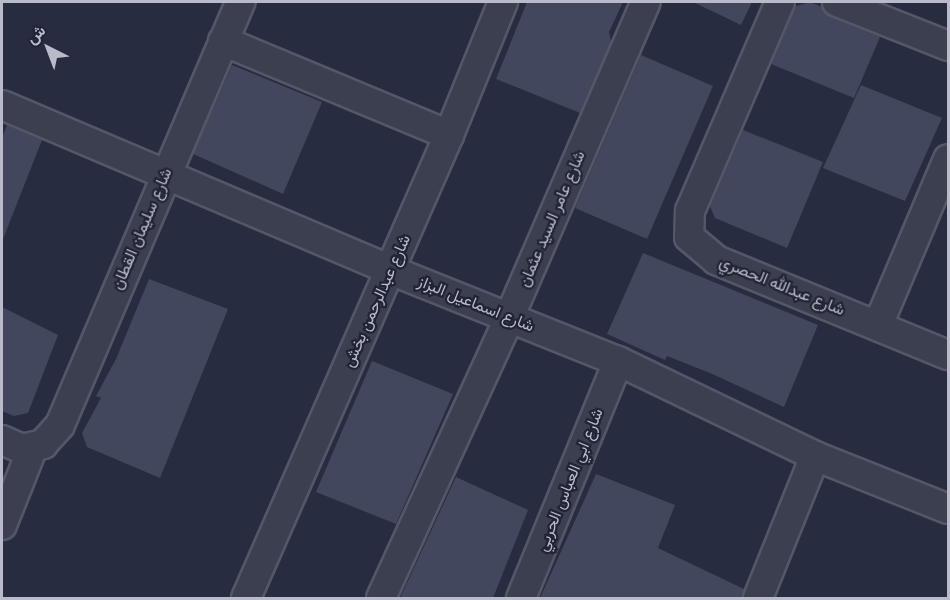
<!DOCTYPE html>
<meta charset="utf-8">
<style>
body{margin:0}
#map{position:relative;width:950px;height:600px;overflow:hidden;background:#282c40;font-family:"Nunito Sans",Vazirmatn,sans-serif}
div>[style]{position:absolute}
.building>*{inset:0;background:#42475e}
.roads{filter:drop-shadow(2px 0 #545767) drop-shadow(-2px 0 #545767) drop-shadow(0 2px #545767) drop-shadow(0 -2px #545767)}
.minor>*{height:28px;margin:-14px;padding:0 14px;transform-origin:14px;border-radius:14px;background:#3c3f50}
span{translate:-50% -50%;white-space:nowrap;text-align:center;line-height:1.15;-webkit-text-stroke:4.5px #212435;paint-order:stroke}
.street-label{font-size:16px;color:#b9bbca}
.frame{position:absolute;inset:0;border:3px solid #b9bbca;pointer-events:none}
.north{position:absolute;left:18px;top:18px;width:60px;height:60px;-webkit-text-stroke:4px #212435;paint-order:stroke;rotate:318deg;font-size:16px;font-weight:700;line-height:24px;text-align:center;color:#b9bbca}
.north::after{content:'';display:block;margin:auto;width:21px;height:27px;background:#b9bbca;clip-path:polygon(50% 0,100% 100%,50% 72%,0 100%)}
</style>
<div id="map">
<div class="building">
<i style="clip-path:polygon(527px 2px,623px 2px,609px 32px,611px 42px,580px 113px,496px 79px)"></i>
<i style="clip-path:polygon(693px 2px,752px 2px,741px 25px)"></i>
<i style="clip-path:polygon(810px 2px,822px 7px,831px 17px,880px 37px,854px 98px,771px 64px,796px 6px)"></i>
<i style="clip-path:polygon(641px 55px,713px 86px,647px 239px,575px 208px)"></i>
<i style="clip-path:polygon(232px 65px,322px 102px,283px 194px,193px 154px)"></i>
<i style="clip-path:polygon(861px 85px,942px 118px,905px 201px,823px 168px)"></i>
<i style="clip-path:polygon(7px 125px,42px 140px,3px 239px,2px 138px)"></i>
<i style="clip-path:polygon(743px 130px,823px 162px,787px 248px,715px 218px,710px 206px)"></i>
<i style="clip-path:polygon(643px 253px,818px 325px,784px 407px,710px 373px,667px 356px,665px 360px,607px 334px)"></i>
<i style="clip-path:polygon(149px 279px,228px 309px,160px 478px,87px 447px,82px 433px,101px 398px,96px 396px,116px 359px)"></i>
<i style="clip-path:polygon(2px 307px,58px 335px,28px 413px,14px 416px,2px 411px)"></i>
<i style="clip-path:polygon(372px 361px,453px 394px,396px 524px,316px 492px)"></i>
<i style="clip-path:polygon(596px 474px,675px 505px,658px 548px,744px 589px,742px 598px,540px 598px)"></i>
<i style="clip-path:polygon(456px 477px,528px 510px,493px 598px,400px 598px)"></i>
</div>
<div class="roads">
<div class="minor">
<i style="left:780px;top:2px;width:228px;rotate:113.3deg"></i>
<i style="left:690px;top:211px;width:26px;rotate:92deg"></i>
<i style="left:689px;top:237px;width:35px;rotate:40deg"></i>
<i style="left:716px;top:260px;width:251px;rotate:22.3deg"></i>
<i style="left:837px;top:2px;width:119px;rotate:21.6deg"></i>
<i style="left:223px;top:41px;width:245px;rotate:22.6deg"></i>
<i style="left:2px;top:105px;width:422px;rotate:23deg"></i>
<i style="left:390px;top:270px;width:245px;rotate:21.8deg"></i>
<i style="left:618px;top:361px;width:219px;rotate:25.7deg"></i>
<i style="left:815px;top:456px;width:143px;rotate:21.7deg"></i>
<i style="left:878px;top:325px;width:180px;rotate:-67.1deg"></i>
<i style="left:2px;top:440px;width:22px;rotate:24deg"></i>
<i style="left:22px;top:449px;width:22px;rotate:-13deg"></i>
<i style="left:43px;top:444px;width:25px;rotate:-48deg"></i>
<i style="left:60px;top:425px;width:460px;rotate:-66.9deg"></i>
<i style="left:2px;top:525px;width:84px;rotate:-68.3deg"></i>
<i style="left:246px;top:598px;width:506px;rotate:-66.33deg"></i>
<i style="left:449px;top:135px;width:144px;rotate:-67.9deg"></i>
<i style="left:381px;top:598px;width:308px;rotate:-65.4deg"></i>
<i style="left:509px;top:318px;width:344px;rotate:-66.6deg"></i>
<i style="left:521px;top:598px;width:256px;rotate:-67.7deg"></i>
<i style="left:758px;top:598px;width:153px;rotate:-68.1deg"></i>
</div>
</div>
<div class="street-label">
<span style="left:552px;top:219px;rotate:-67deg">شارع عامر السيد عثمان</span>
<span style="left:142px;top:229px;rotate:-67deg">شارع سليمان القطان</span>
<span style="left:782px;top:286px;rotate:22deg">شارع عبدالله الحصري</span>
<span style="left:377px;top:301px;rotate:-66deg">شارع عبدالرحمن بخش</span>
<span style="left:476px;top:304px;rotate:22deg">شارع اسماعيل البزاز</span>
<span style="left:570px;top:480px;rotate:-68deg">شارع ابي العباس الحربي</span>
</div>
<div class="frame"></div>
<div class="north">ش</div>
</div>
